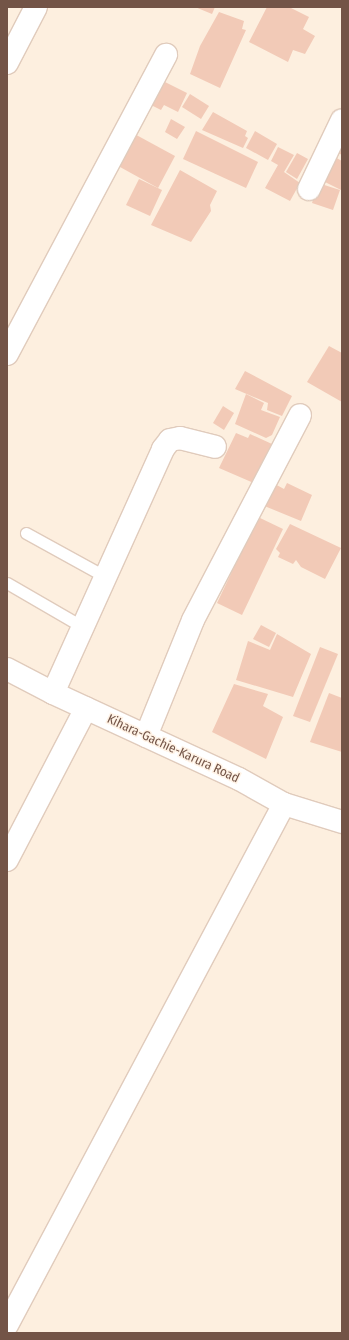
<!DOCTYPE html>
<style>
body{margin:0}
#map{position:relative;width:349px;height:1340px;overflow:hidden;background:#fdefdf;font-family:"Fira Sans Condensed",sans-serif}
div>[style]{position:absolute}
.building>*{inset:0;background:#f2cab7}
.roads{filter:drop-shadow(1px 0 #e0cbbc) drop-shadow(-1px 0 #e0cbbc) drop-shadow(0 1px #e0cbbc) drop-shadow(0 -1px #e0cbbc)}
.service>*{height:11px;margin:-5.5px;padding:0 5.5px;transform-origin:5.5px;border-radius:5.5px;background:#fff}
.minor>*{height:22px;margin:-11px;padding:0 11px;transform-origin:11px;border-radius:11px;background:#fff}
.tertiary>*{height:22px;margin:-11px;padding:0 11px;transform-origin:11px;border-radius:11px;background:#fff}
span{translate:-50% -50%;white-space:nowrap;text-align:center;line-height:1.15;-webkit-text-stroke:3px #fff3e6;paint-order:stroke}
.street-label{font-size:13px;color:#735447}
.frame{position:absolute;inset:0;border:8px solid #735447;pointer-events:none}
</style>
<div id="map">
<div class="building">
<i style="clip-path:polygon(195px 7px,215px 7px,212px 14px)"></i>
<i style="clip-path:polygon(267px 7px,289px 7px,309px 17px,303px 29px,315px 36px,305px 54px,293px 50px,288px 62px,249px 42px)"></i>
<i style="clip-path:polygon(219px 12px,244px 21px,242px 29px,246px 30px,220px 88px,190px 74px,200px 46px)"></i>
<i style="clip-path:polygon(161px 80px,187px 93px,178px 112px,164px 105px,161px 110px,149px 104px)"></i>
<i style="clip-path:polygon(190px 94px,209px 106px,201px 119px,182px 107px)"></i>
<i style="clip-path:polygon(213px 112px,247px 131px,245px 136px,248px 138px,243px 148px,202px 130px)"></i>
<i style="clip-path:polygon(171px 119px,185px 127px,177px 139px,165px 132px)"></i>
<i style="clip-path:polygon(129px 131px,175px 156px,158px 188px,111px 162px)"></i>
<i style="clip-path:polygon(196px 131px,258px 162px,246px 188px,183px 159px)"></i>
<i style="clip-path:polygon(255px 131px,277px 144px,268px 160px,246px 148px)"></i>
<i style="clip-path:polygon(342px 137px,342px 155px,336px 152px)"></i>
<i style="clip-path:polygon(278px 147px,294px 155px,284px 172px,300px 183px,290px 201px,265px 188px,278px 165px,271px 161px)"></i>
<i style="clip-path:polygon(297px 153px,308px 159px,297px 179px,286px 172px)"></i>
<i style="clip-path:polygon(333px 156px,342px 161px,341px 190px,321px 180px)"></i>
<i style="clip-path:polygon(180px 170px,217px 191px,210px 205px,211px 211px,191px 242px,151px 225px)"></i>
<i style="clip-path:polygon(139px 179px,162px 190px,150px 216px,126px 205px)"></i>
<i style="clip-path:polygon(318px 183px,340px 190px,333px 210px,312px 203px)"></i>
<i style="clip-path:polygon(329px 346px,342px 353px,342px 402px,307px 382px)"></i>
<i style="clip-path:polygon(245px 371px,292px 396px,282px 416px,267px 410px,268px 403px,235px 389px)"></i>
<i style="clip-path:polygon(246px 394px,264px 403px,261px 410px,280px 417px,272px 435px,266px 438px,235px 424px)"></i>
<i style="clip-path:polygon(223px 406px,234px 413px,224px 430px,213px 423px)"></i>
<i style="clip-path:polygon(236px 433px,248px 438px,250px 434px,272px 444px,256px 484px,219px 468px)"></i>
<i style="clip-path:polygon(273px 483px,284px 489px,287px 483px,312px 495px,301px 521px,262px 505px)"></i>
<i style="clip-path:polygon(258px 517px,283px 529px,242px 615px,217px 603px)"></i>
<i style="clip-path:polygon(290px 524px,341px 548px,325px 579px,301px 567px,296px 560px,293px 564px,278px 557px,280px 553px,276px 549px)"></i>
<i style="clip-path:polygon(261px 625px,276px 633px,269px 647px,253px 639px)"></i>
<i style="clip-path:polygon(277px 634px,311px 654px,293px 697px,236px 680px,248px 641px,270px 650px)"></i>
<i style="clip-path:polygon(320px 647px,338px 654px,310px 722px,293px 716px)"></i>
<i style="clip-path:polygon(234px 684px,268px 694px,263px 706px,283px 717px,266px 759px,212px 732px)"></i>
<i style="clip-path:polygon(329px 693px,342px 698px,342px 752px,310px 742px)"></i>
</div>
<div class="roads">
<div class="service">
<i style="left:26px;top:533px;width:91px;rotate:28.8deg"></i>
<i style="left:7px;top:583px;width:88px;rotate:30.1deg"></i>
</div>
<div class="minor">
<i style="left:7px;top:63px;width:63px;rotate:-62.6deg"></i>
<i style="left:309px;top:189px;width:76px;rotate:-64.4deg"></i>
<i style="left:7px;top:354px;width:339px;rotate:-62deg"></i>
<i style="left:53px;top:693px;width:268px;rotate:-65.7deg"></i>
<i style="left:163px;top:449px;width:11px;rotate:-52deg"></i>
<i style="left:170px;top:440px;width:10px;rotate:-11deg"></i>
<i style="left:180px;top:438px;width:36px;rotate:14deg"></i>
<i style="left:146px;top:736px;width:125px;rotate:-67.9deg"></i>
<i style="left:193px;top:620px;width:231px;rotate:-62.4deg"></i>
<i style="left:7px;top:860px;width:171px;rotate:-62.5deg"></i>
<i style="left:7px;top:1325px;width:590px;rotate:-62deg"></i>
</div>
<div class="tertiary">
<i style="left:7px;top:669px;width:52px;rotate:27.6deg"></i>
<i style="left:53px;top:693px;width:205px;rotate:24.8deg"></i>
<i style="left:239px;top:779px;width:51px;rotate:29.1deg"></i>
<i style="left:284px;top:804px;width:61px;rotate:17.2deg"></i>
</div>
</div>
<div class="street-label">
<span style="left:173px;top:749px;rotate:25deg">Kihara-Gachie-Karura Road</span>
</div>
<div class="frame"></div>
</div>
